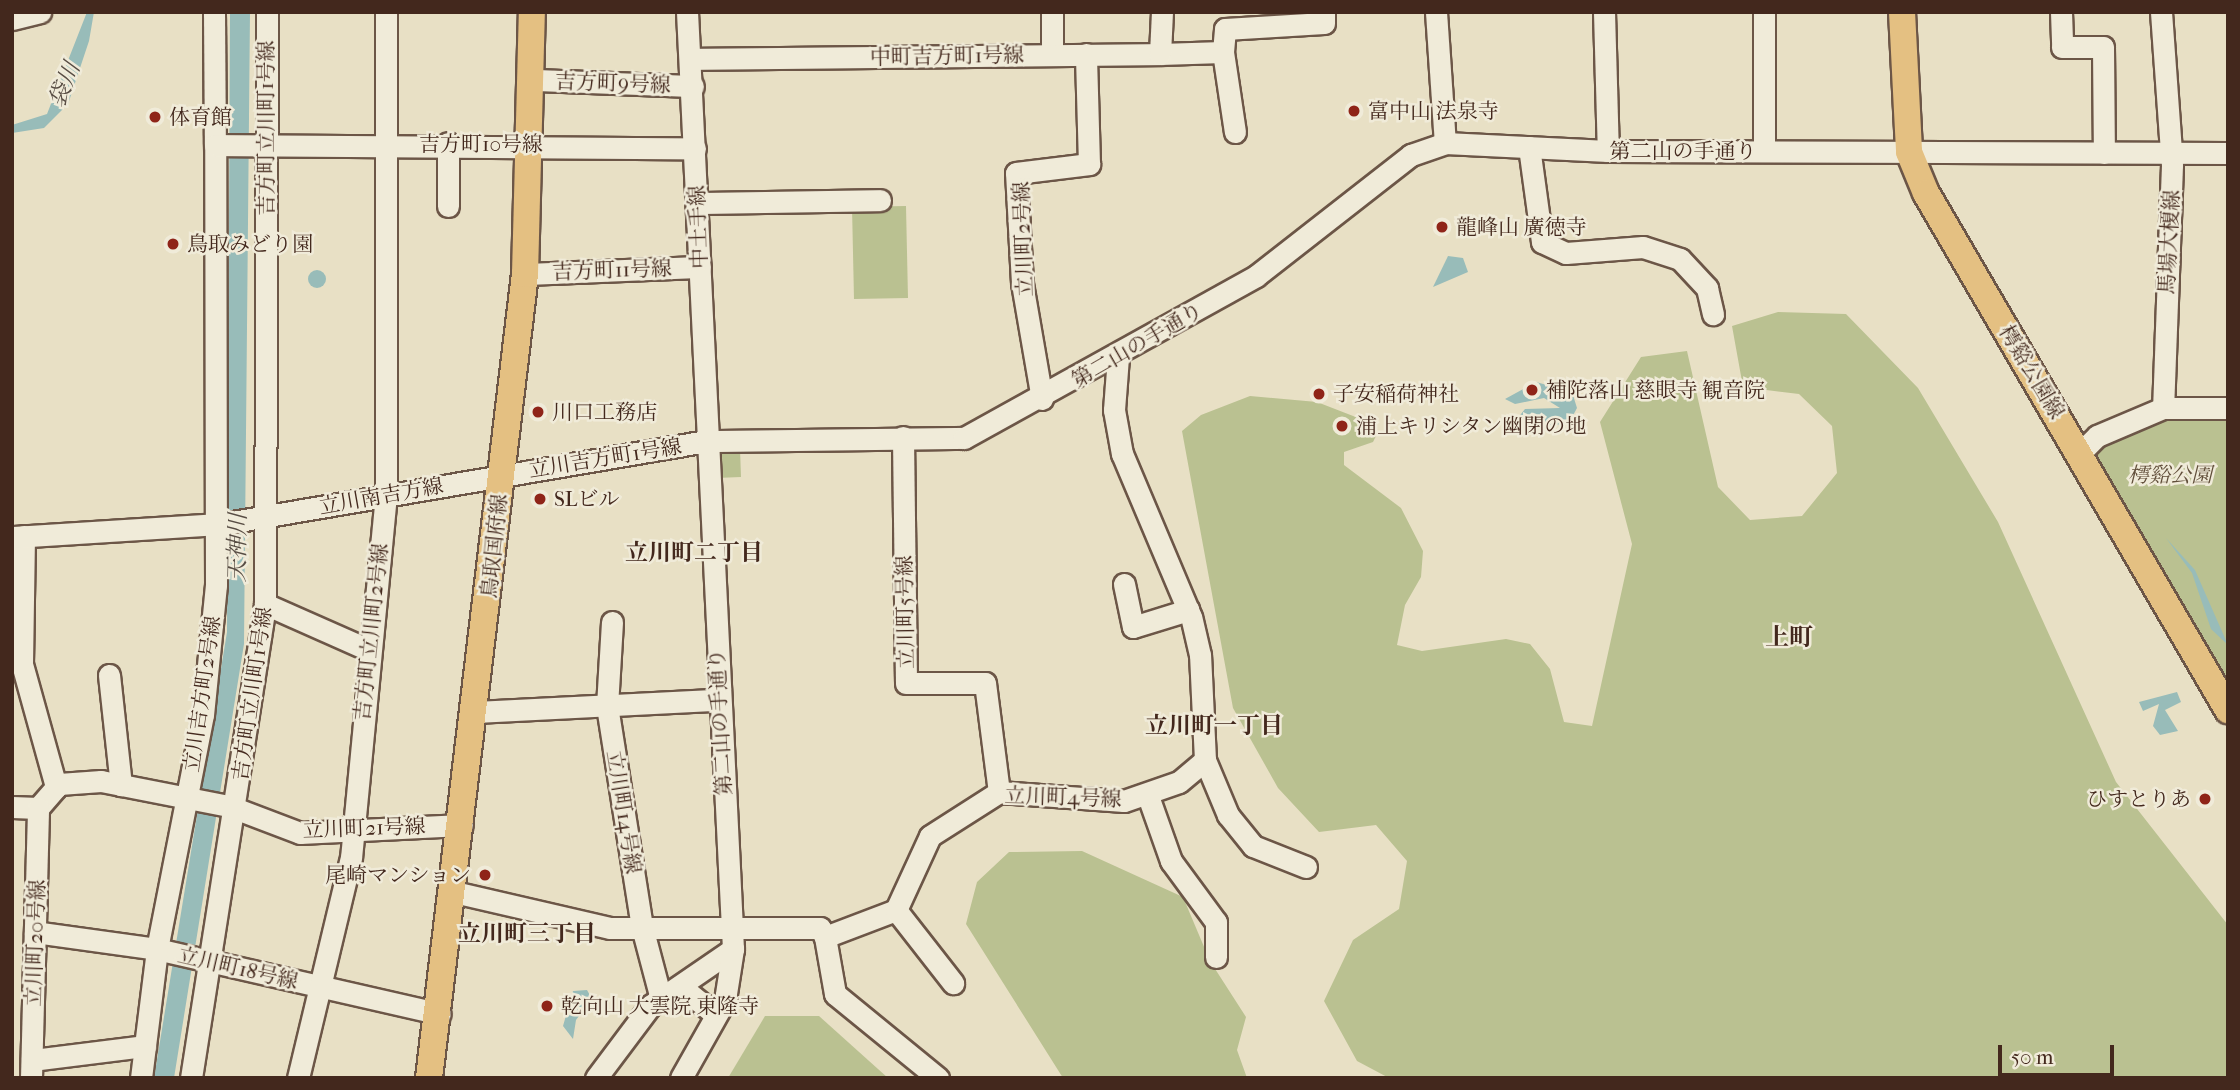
<!DOCTYPE html>
<meta charset="utf-8">
<style>
body{margin:0}
#map{position:relative;width:2240px;height:1090px;overflow:hidden;background:#e8e0c5;font-family:"IM FELL French Canon","Noto Serif JP",serif}
div>[style]{position:absolute}
.green>*{inset:0;background:#bac191}
.water>*{inset:0;background:#98bcb9}
.round{border-radius:50%}
.roads{filter:drop-shadow(2px 0 #6c5647) drop-shadow(-2px 0 #6c5647) drop-shadow(0 2px #6c5647) drop-shadow(0 -2px #6c5647)}
.minor>*{height:21px;margin:-10.5px;padding:0 10.5px;transform-origin:10.5px;border-radius:10.5px;background:#f0ebd9}
.major>*{height:26px;margin:-13px;padding:0 13px;transform-origin:13px;border-radius:13px;background:#e4c082}
.dots>*{width:19px;height:19px;translate:-50% -50%;box-sizing:border-box;border:4px solid #f0ebd9;border-radius:50%}
span{translate:-50% -50%;white-space:nowrap;text-align:center;line-height:1.15;-webkit-text-stroke:5px #f0ebd9;paint-order:stroke}
.street-label{font-size:21px;color:#43281d}
.poi-label{font-size:21px;color:#43281d}
.left{translate:0 -50%;text-align:left}
.right{translate:-100% -50%;text-align:right}
.park-label{font-size:21px;color:#614e3a;font-style:italic}
.water-label{font-size:23px;color:#584d44;font-style:italic}
.neighbourhood-label{font-size:23px;color:#43281d;font-weight:700}
.quarter-label{font-size:24px;color:#43281d;font-weight:700}
.frame{position:absolute;inset:0;border:14px solid #43281d;pointer-events:none}
.scale{position:absolute;left:1998px;top:1045px;width:116px;height:32px;box-sizing:border-box;border:4px solid #43281d;border-top:0;padding-left:9px;font-size:21px;line-height:24px;white-space:nowrap;color:#43281d;-webkit-text-stroke:5px #f0ebd9;paint-order:stroke}
</style>
<div id="map">
<div class="green">
<i style="clip-path:polygon(906px 206px,908px 298px,854px 299px,852px 207px)"></i>
<i style="clip-path:polygon(1778px 312px,1846px 314px,1918px 388px,1998px 522px,2116px 782px,2228px 925px,2228px 1078px,1389px 1078px,1357px 1061px,1324px 1001px,1353px 940px,1399px 909px,1407px 861px,1376px 825px,1319px 832px,1278px 788px,1233px 708px,1182px 431px,1201px 415px,1250px 396px,1317px 402px,1366px 421px,1378px 432px,1373px 442px,1344px 452px,1344px 465px,1401px 508px,1423px 551px,1421px 577px,1405px 605px,1397px 645px,1422px 651px,1506px 639px,1530px 644px,1550px 669px,1564px 722px,1592px 726px,1632px 544px,1600px 422px,1641px 357px,1687px 351px,1718px 487px,1750px 520px,1802px 516px,1837px 473px,1832px 426px,1799px 394px,1743px 387px,1732px 326px)"></i>
<i style="clip-path:polygon(2166px 412px,2228px 412px,2228px 695px,2091px 454px,2099px 442px)"></i>
<i style="clip-path:polygon(724px 448px,740px 448px,741px 477px,716px 478px,715px 457px)"></i>
<i style="clip-path:polygon(1082px 851px,1183px 897px,1210px 961px,1246px 1017px,1237px 1050px,1247px 1078px,1063px 1078px,966px 924px,977px 882px,1009px 852px)"></i>
<i style="clip-path:polygon(765px 1016px,819px 1016px,888px 1078px,728px 1078px)"></i>
</div>
<div class="water">
<i style="clip-path:polygon(87px 12px,94px 12px,89px 41px,68px 104px,44px 128px,12px 133px,12px 125px,47px 114px)"></i>
<i style="clip-path:polygon(230px 12px,250px 12px,244px 644px,174px 1078px,154px 1078px,227px 632px)"></i>
<i style="clip-path:polygon(1448px 256px,1463px 258px,1468px 272px,1433px 287px)"></i>
<i class="round" style="left:308px;top:270px;width:18px;height:18px"></i>
<i style="clip-path:polygon(1536px 382px,1572px 392px,1577px 408px,1569px 423px,1547px 426px,1517px 419px,1525px 409px,1560px 408px,1544px 398px,1515px 404px,1505px 399px)"></i>
<i style="clip-path:polygon(2166px 538px,2195px 570px,2228px 645px,2211px 629px,2192px 573px)"></i>
<i style="clip-path:polygon(2177px 692px,2181px 702px,2165px 710px,2178px 731px,2160px 735px,2153px 726px,2159px 704px,2143px 711px,2139px 702px)"></i>
<i style="clip-path:polygon(573px 991px,587px 990px,592px 999px,576px 1020px,573px 1039px,563px 1026px)"></i>
</div>
<div class="roads">
<div class="minor">
<i style="left:214px;top:12px;width:133px;rotate:89.6deg"></i>
<i style="left:1052px;top:12px;width:42px;rotate:90deg"></i>
<i style="left:1436px;top:12px;width:131px;rotate:86.1deg"></i>
<i style="left:1604px;top:12px;width:139px;rotate:88.4deg"></i>
<i style="left:1764px;top:12px;width:139px;rotate:90deg"></i>
<i style="left:2061px;top:12px;width:35px;rotate:88deg"></i>
<i style="left:2062px;top:47px;width:41px"></i>
<i style="left:2103px;top:47px;width:106px;rotate:89.5deg"></i>
<i style="left:2161px;top:12px;width:153px;rotate:85.9deg"></i>
<i style="left:2172px;top:165px;width:243px;rotate:92.1deg"></i>
<i style="left:2163px;top:408px;width:65px"></i>
<i style="left:12px;top:19px;width:29px;rotate:-14deg"></i>
<i style="left:1223px;top:52px;width:81px;rotate:81.5deg"></i>
<i style="left:1160px;top:54px;width:63px;rotate:-1.8deg"></i>
<i style="left:1223px;top:52px;width:23px;rotate:-85deg"></i>
<i style="left:1225px;top:29px;width:99px;rotate:-3.5deg"></i>
<i style="left:1324px;top:23px;width:11px;rotate:-90deg"></i>
<i style="left:692px;top:59px;width:468px;rotate:-0.6deg"></i>
<i style="left:1160px;top:54px;width:42px;rotate:-87.3deg"></i>
<i style="left:534px;top:80px;width:159px;rotate:2.2deg"></i>
<i style="left:1529px;top:147px;width:96px;rotate:82.2deg"></i>
<i style="left:1542px;top:242px;width:26px;rotate:25deg"></i>
<i style="left:1566px;top:253px;width:77px;rotate:-4.5deg"></i>
<i style="left:1643px;top:247px;width:39px;rotate:18deg"></i>
<i style="left:1680px;top:259px;width:40px;rotate:47deg"></i>
<i style="left:1707px;top:288px;width:27px;rotate:77deg"></i>
<i style="left:697px;top:203px;width:183px;rotate:-0.9deg"></i>
<i style="left:448px;top:206px;width:63px;rotate:-90deg"></i>
<i style="left:525px;top:274px;width:175px;rotate:-2.3deg"></i>
<i style="left:1042px;top:399px;width:118px;rotate:-99.8deg"></i>
<i style="left:1022px;top:283px;width:110px;rotate:-93.1deg"></i>
<i style="left:1016px;top:173px;width:74px;rotate:-7deg"></i>
<i style="left:1089px;top:164px;width:110px;rotate:-91.6deg"></i>
<i style="left:903px;top:437px;width:246px;rotate:89.3deg"></i>
<i style="left:906px;top:683px;width:79px"></i>
<i style="left:985px;top:683px;width:110px;rotate:82.7deg"></i>
<i style="left:2078px;top:455px;width:27px;rotate:-45deg"></i>
<i style="left:2097px;top:436px;width:72px;rotate:-23deg"></i>
<i style="left:24px;top:536px;width:128px;rotate:90.9deg"></i>
<i style="left:22px;top:664px;width:128px;rotate:74.5deg"></i>
<i style="left:12px;top:537px;width:209px;rotate:-3.6deg"></i>
<i style="left:221px;top:524px;width:493px;rotate:-9.7deg"></i>
<i style="left:707px;top:441px;width:257px;rotate:-0.7deg"></i>
<i style="left:964px;top:438px;width:334px;rotate:-29deg"></i>
<i style="left:1256px;top:276px;width:197px;rotate:-38deg"></i>
<i style="left:1411px;top:155px;width:36px;rotate:-19deg"></i>
<i style="left:1445px;top:143px;width:163px;rotate:2.8deg"></i>
<i style="left:1608px;top:151px;width:620px;rotate:0.18deg"></i>
<i style="left:1124px;top:584px;width:44px;rotate:78.2deg"></i>
<i style="left:1133px;top:627px;width:58px;rotate:-17.2deg"></i>
<i style="left:265px;top:604px;width:114px;rotate:23.9deg"></i>
<i style="left:612px;top:622px;width:84px;rotate:93.4deg"></i>
<i style="left:607px;top:706px;width:224px;rotate:81deg"></i>
<i style="left:642px;top:927px;width:74px;rotate:75.2deg"></i>
<i style="left:109px;top:675px;width:111px;rotate:83.8deg"></i>
<i style="left:476px;top:712px;width:241px;rotate:-2.9deg"></i>
<i style="left:1205px;top:760px;width:60px;rotate:67.3deg"></i>
<i style="left:1228px;top:815px;width:40px;rotate:51deg"></i>
<i style="left:1253px;top:846px;width:57px;rotate:21.6deg"></i>
<i style="left:1148px;top:796px;width:69px;rotate:70.5deg"></i>
<i style="left:1171px;top:861px;width:76px;rotate:53.6deg"></i>
<i style="left:1216px;top:922px;width:35px;rotate:90deg"></i>
<i style="left:12px;top:807px;width:26px;rotate:2deg"></i>
<i style="left:38px;top:808px;width:32px;rotate:-49deg"></i>
<i style="left:59px;top:784px;width:42px;rotate:-4.1deg"></i>
<i style="left:101px;top:781px;width:130px;rotate:11.1deg"></i>
<i style="left:229px;top:806px;width:76px;rotate:20.8deg"></i>
<i style="left:300px;top:833px;width:162px;rotate:-2.8deg"></i>
<i style="left:454px;top:892px;width:160px;rotate:13deg"></i>
<i style="left:610px;top:928px;width:210px"></i>
<i style="left:820px;top:928px;width:10px;rotate:61deg"></i>
<i style="left:825px;top:937px;width:76px;rotate:-20.8deg"></i>
<i style="left:896px;top:910px;width:81px;rotate:-65.3deg"></i>
<i style="left:930px;top:836px;width:82px;rotate:-32.5deg"></i>
<i style="left:999px;top:792px;width:125px;rotate:4.1deg"></i>
<i style="left:1124px;top:801px;width:58px;rotate:-19.1deg"></i>
<i style="left:1179px;top:782px;width:34px;rotate:-40deg"></i>
<i style="left:1205px;top:760px;width:105px;rotate:-92.7deg"></i>
<i style="left:1200px;top:655px;width:39px;rotate:-103deg"></i>
<i style="left:1191px;top:617px;width:177px;rotate:-112.9deg"></i>
<i style="left:1122px;top:454px;width:45px;rotate:-100.3deg"></i>
<i style="left:1114px;top:410px;width:53px;rotate:-85.7deg"></i>
<i style="left:896px;top:910px;width:93px;rotate:52deg"></i>
<i style="left:35px;top:932px;width:123px;rotate:7.9deg"></i>
<i style="left:157px;top:949px;width:290px;rotate:12.9deg"></i>
<i style="left:825px;top:937px;width:58px;rotate:80deg"></i>
<i style="left:835px;top:994px;width:133px;rotate:39.2deg"></i>
<i style="left:680px;top:986px;width:46px;rotate:38.9deg"></i>
<i style="left:32px;top:1060px;width:114px;rotate:-7.1deg"></i>
<i style="left:31px;top:1078px;width:270px;rotate:-88.5deg"></i>
<i style="left:141px;top:1078px;width:130px;rotate:-82.9deg"></i>
<i style="left:157px;top:949px;width:238px;rotate:-78.9deg"></i>
<i style="left:203px;top:715px;width:131px;rotate:-84.3deg"></i>
<i style="left:216px;top:585px;width:440px;rotate:-90.1deg"></i>
<i style="left:215px;top:145px;width:480px;rotate:0.4deg"></i>
<i style="left:191px;top:1078px;width:480px;rotate:-81.1deg"></i>
<i style="left:265px;top:604px;width:592px;rotate:-89.81deg"></i>
<i style="left:298px;top:1078px;width:226px;rotate:-76.5deg"></i>
<i style="left:351px;top:858px;width:365px;rotate:-84.5deg"></i>
<i style="left:386px;top:495px;width:483px;rotate:-90deg"></i>
<i style="left:596px;top:1078px;width:90px;rotate:-53.1deg"></i>
<i style="left:650px;top:1006px;width:101px;rotate:-34.5deg"></i>
<i style="left:733px;top:949px;width:938px;rotate:-92.81deg"></i>
<i style="left:681px;top:1078px;width:90px;rotate:-60.6deg"></i>
<i style="left:725px;top:1000px;width:52px;rotate:-81.1deg"></i>
</div>
<div class="major">
<i style="left:1902px;top:12px;width:140px;rotate:87.1deg"></i>
<i style="left:1909px;top:152px;width:44px;rotate:67.5deg"></i>
<i style="left:1926px;top:193px;width:599px;rotate:59.71deg"></i>
<i style="left:429px;top:1078px;width:810px;rotate:-83.19deg"></i>
<i style="left:525px;top:274px;width:262px;rotate:-88.5deg"></i>
</div>
</div>
<div class="dots">
<i style="left:1354px;top:111px;background:#8f2418"></i>
<i style="left:155px;top:117px;background:#8f2418"></i>
<i style="left:1442px;top:227px;background:#8f2418"></i>
<i style="left:173px;top:244px;background:#8f2418"></i>
<i style="left:1532px;top:390px;background:#8f2418"></i>
<i style="left:1319px;top:394px;background:#8f2418"></i>
<i style="left:538px;top:412px;background:#8f2418"></i>
<i style="left:1342px;top:426px;background:#8f2418"></i>
<i style="left:540px;top:499px;background:#8f2418"></i>
<i style="left:2205px;top:799px;background:#8f2418"></i>
<i style="left:485px;top:875px;background:#8f2418"></i>
<i style="left:547px;top:1006px;background:#8f2418"></i>
</div>
<div class="street-label">
<span style="left:947px;top:56px;rotate:-1deg">中町吉方町1号線</span>
<span style="left:613px;top:83px;rotate:2deg">吉方町9号線</span>
<span style="left:266px;top:128px;rotate:-90deg">吉方町立川町1号線</span>
<span style="left:481px;top:144px">吉方町10号線</span>
<span style="left:1683px;top:151px">第二山の手通り</span>
<span style="left:698px;top:227px;rotate:-92deg">中土手線</span>
<span style="left:1023px;top:239px;rotate:-92deg">立川町2号線</span>
<span style="left:2169px;top:242px;rotate:-87deg">馬場大榎線</span>
<span style="left:612px;top:270px;rotate:-2deg">吉方町11号線</span>
<span style="left:1137px;top:345px;rotate:-30deg">第二山の手通り</span>
<span style="left:2032px;top:372px;rotate:59deg">樗谿公園線</span>
<span style="left:605px;top:458px;rotate:-9deg">立川吉方町1号線</span>
<span style="left:381px;top:496px;rotate:-10deg">立川南吉方線</span>
<span style="left:494px;top:546px;rotate:-84deg">鳥取国府線</span>
<span style="left:905px;top:612px;rotate:-91deg">立川町5号線</span>
<span style="left:371px;top:632px;rotate:-84deg">吉方町立川町2号線</span>
<span style="left:202px;top:694px;rotate:-82deg">立川吉方町2号線</span>
<span style="left:252px;top:694px;rotate:-82deg">吉方町立川町1号線</span>
<span style="left:720px;top:722px;rotate:-93deg">第二山の手通り</span>
<span style="left:1063px;top:797px;rotate:2deg">立川町4号線</span>
<span style="left:624px;top:812px;rotate:81deg">立川町14号線</span>
<span style="left:364px;top:828px;rotate:-2deg">立川町21号線</span>
<span style="left:35px;top:943px;rotate:-88deg">立川町20号線</span>
<span style="left:238px;top:968px;rotate:13deg">立川町18号線</span>
</div>
<div class="poi-label">
<span class="left" style="left:1368px;top:111px">富中山 法泉寺</span>
<span class="left" style="left:169px;top:117px">体育館</span>
<span class="left" style="left:1456px;top:227px">龍峰山 廣徳寺</span>
<span class="left" style="left:187px;top:244px">鳥取みどり園</span>
<span class="left" style="left:1546px;top:390px">補陀落山 慈眼寺 観音院</span>
<span class="left" style="left:1333px;top:394px">子安稲荷神社</span>
<span class="left" style="left:552px;top:412px">川口工務店</span>
<span class="left" style="left:1356px;top:426px">浦上キリシタン幽閉の地</span>
<span class="left" style="left:554px;top:499px">SLビル</span>
<span class="right" style="left:2191px;top:799px">ひすとりあ</span>
<span class="right" style="left:471px;top:875px">尾崎マンション</span>
<span class="left" style="left:561px;top:1006px">乾向山 大雲院 東隆寺</span>
</div>
<div class="park-label">
<span style="left:2170px;top:475px">樗谿公園</span>
</div>
<div class="water-label">
<span style="left:65px;top:85px;rotate:-68deg">袋川</span>
<span style="left:238px;top:548px;rotate:-89deg">天神川</span>
</div>
<div class="neighbourhood-label">
<span style="left:694px;top:553px">立川町二丁目</span>
<span style="left:1214px;top:726px">立川町一丁目</span>
<span style="left:527px;top:934px">立川町三丁目</span>
</div>
<div class="quarter-label">
<span style="left:1789px;top:638px">上町</span>
</div>
<div class="frame"></div>
<div class="scale">50 m</div>
</div>
